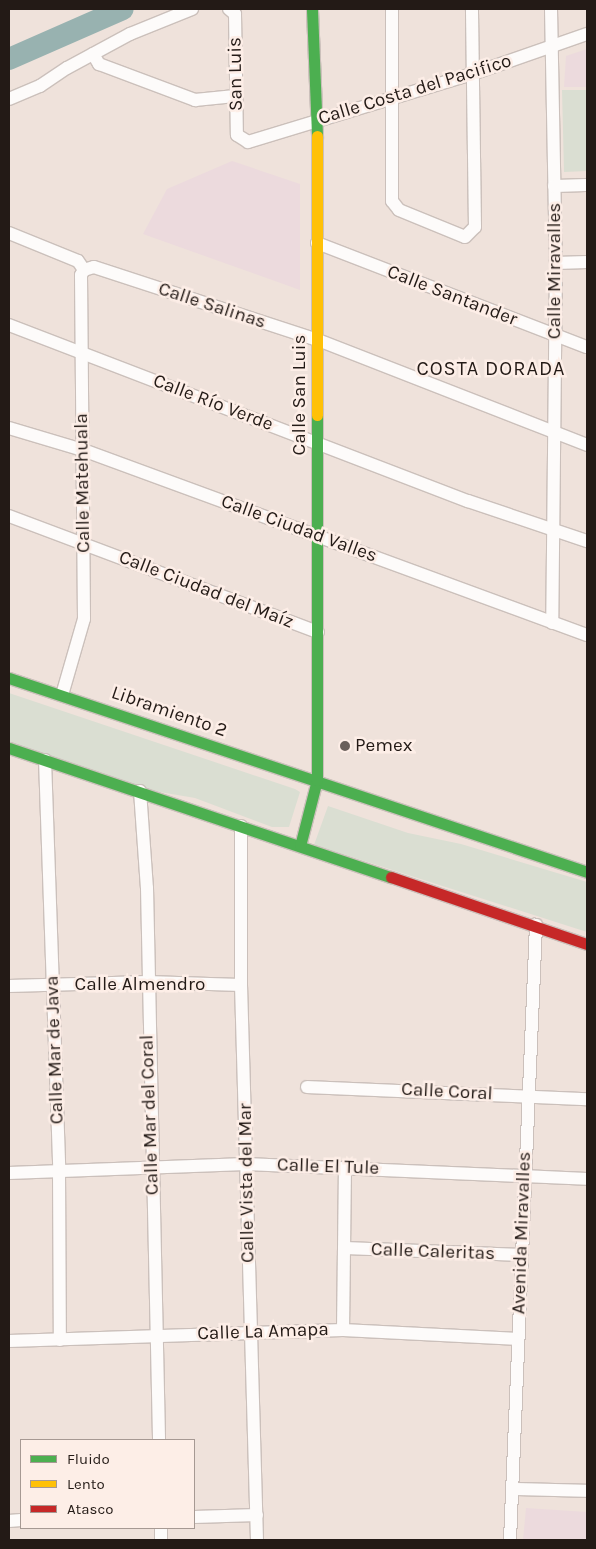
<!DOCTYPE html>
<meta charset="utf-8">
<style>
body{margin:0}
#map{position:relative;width:596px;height:1549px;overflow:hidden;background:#efe2db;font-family:Karla,sans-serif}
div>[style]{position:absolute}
.education>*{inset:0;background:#ecdadd}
.green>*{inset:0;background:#daded2}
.river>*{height:22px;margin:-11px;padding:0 11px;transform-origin:11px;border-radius:11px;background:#98b2b0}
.roads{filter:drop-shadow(1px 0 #cbc0bb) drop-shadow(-1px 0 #cbc0bb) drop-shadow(0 1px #cbc0bb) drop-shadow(0 -1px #cbc0bb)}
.street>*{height:12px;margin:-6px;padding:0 6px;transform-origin:6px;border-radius:6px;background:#fdfbfa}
.fast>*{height:11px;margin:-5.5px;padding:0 5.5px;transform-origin:5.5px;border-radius:5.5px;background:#4caf50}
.slow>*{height:11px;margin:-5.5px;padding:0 5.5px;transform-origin:5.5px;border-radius:5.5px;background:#ffc107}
.jam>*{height:11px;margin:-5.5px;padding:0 5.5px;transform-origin:5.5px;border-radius:5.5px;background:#c62828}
.dots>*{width:14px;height:14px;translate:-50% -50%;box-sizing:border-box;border:2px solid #fdeee7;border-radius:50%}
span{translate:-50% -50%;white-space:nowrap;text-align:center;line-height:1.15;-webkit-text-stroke:5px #fdeee7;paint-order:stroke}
.street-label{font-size:19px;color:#231a16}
.poi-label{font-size:19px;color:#231a16}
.left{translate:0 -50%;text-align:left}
.neighbourhood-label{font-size:20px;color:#231a16;letter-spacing:1px}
.frame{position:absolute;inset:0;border:10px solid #231a16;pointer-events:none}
.legend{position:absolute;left:20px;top:1439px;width:175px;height:90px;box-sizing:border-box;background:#fdeee7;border:1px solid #a69993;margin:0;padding:6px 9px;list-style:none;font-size:15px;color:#231a16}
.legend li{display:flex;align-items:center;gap:10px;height:25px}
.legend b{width:25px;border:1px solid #a69993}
</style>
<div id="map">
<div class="education">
<i style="clip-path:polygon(587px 49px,587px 87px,564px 87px,566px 56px)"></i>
<i style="clip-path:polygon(232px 161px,300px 184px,300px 290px,143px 234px,167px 189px)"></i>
<i style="clip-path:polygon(526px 1508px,587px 1512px,587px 1540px,523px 1540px)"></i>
</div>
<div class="green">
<i style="clip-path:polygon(562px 90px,587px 90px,587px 171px,564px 172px)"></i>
<i style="clip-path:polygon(9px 693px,295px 789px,300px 792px,289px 827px,272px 827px,195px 798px,154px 791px,9px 742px)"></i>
<i style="clip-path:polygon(328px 806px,408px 833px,461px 844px,587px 882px,587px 932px,314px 845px)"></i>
</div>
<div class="river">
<i style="left:9px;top:59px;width:124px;rotate:-23.7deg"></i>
</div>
<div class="roads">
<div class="street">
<i style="left:229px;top:9px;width:8px;rotate:40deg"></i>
<i style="left:235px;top:14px;width:121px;rotate:89.1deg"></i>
<i style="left:237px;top:135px;width:13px;rotate:32deg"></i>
<i style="left:248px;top:142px;width:234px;rotate:-16.9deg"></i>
<i style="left:472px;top:74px;width:122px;rotate:-19.2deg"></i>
<i style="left:392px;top:9px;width:192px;rotate:90deg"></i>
<i style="left:392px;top:201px;width:11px;rotate:52deg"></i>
<i style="left:399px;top:210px;width:71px;rotate:22.2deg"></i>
<i style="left:465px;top:237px;width:14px;rotate:-45deg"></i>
<i style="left:475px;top:227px;width:218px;rotate:-90.8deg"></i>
<i style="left:551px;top:9px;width:254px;rotate:88.9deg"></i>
<i style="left:556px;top:263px;width:360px;rotate:90.6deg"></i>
<i style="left:93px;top:54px;width:12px;rotate:59deg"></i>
<i style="left:99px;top:64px;width:103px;rotate:20.6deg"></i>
<i style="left:195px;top:100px;width:40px;rotate:-5.7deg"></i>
<i style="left:9px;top:99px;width:34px;rotate:-23deg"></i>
<i style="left:40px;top:86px;width:32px;rotate:-34deg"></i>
<i style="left:67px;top:68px;width:72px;rotate:-28.4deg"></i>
<i style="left:130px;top:34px;width:67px;rotate:-22deg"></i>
<i style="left:554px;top:186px;width:33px;rotate:-2deg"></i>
<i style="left:9px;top:233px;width:74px;rotate:22.1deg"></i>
<i style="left:78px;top:261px;width:11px;rotate:56deg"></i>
<i style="left:317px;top:243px;width:289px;rotate:21.1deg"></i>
<i style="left:556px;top:263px;width:31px;rotate:-2deg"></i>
<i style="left:84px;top:270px;width:10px;rotate:-17deg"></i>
<i style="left:94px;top:267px;width:236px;rotate:18.1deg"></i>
<i style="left:318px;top:340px;width:289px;rotate:21.3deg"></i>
<i style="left:9px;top:325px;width:492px;rotate:21deg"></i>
<i style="left:468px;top:501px;width:126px;rotate:18.6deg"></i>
<i style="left:9px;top:428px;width:77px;rotate:16.6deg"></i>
<i style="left:83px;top:450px;width:537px;rotate:20.16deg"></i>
<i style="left:9px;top:516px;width:330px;rotate:20.6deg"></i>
<i style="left:62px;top:695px;width:79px;rotate:-73.9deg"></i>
<i style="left:84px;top:619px;width:344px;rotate:-90.5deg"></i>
<i style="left:81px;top:275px;width:6px;rotate:-59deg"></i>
<i style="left:45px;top:760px;width:411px;rotate:88deg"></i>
<i style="left:59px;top:1171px;width:169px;rotate:89.7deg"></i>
<i style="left:140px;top:791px;width:97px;rotate:85.9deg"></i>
<i style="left:147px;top:888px;width:552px;rotate:88.75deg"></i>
<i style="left:241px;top:826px;width:159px;rotate:90deg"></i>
<i style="left:241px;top:985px;width:555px;rotate:88.35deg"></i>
<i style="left:9px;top:986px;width:138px;rotate:-1.7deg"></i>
<i style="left:147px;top:982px;width:94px;rotate:1.8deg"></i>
<i style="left:307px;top:1087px;width:280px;rotate:2.5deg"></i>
<i style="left:9px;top:1173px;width:237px;rotate:-2.2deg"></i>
<i style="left:246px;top:1164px;width:341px;rotate:2.5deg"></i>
<i style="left:345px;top:1248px;width:177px;rotate:2.3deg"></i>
<i style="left:343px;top:1330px;width:163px;rotate:-89.3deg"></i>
<i style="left:9px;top:1341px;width:334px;rotate:-1.9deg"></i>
<i style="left:343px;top:1330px;width:175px;rotate:2.9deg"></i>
<i style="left:513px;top:1489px;width:74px;rotate:1.5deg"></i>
<i style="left:194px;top:1517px;width:63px;rotate:-1.8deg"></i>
<i style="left:9px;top:1521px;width:12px;rotate:-5deg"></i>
<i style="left:161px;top:1528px;width:12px;rotate:90deg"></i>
<i style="left:510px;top:1540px;width:616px;rotate:-87.58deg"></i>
</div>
<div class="fast">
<i style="left:312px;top:10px;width:126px;rotate:87.7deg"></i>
<i style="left:9px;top:678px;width:610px;rotate:18.55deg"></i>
<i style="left:9px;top:748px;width:403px;rotate:18.7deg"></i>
<i style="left:300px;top:846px;width:68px;rotate:-75.6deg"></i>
<i style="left:317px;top:780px;width:365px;rotate:-90deg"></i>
</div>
<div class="slow">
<i style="left:317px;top:136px;width:279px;rotate:90deg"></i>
</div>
<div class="jam">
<i style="left:391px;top:877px;width:207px;rotate:18.9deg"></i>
</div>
</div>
<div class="dots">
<i style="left:345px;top:746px;background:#6a605b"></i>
</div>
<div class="street-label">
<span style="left:236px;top:74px;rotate:-91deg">San Luis</span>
<span style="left:415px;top:90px;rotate:-17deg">Calle Costa del Pacifico</span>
<span style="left:555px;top:271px;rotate:-90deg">Calle Miravalles</span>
<span style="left:452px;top:296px;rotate:21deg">Calle Santander</span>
<span style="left:212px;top:306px;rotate:18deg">Calle Salinas</span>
<span style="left:300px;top:395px;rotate:-90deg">Calle San Luis</span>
<span style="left:213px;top:403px;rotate:21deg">Calle Río Verde</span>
<span style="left:83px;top:483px;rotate:-91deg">Calle Matehuala</span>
<span style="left:299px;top:529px;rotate:20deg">Calle Ciudad Valles</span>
<span style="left:206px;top:590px;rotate:21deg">Calle Ciudad del Maíz</span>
<span style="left:169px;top:712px;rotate:19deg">Libramiento 2</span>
<span style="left:140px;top:985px">Calle Almendro</span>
<span style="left:55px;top:1050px;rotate:-92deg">Calle Mar de Java</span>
<span style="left:447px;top:1092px;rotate:3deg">Calle Coral</span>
<span style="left:150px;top:1115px;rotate:-92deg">Calle Mar del Coral</span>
<span style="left:328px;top:1167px;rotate:2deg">Calle El Tule</span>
<span style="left:247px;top:1183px;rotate:-91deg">Calle Vista del Mar</span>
<span style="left:522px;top:1233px;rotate:-88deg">Avenida Miravalles</span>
<span style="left:433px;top:1252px;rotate:2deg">Calle Caleritas</span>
<span style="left:263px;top:1332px;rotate:-2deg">Calle La Amapa</span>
</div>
<div class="poi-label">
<span class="left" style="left:355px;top:746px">Pemex</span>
</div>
<div class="neighbourhood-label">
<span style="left:491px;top:368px">COSTA DORADA</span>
</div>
<div class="frame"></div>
<ul class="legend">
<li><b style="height:6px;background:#4caf50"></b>Fluido</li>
<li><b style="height:6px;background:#ffc107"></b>Lento</li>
<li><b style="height:6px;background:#c62828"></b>Atasco</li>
</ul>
</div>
